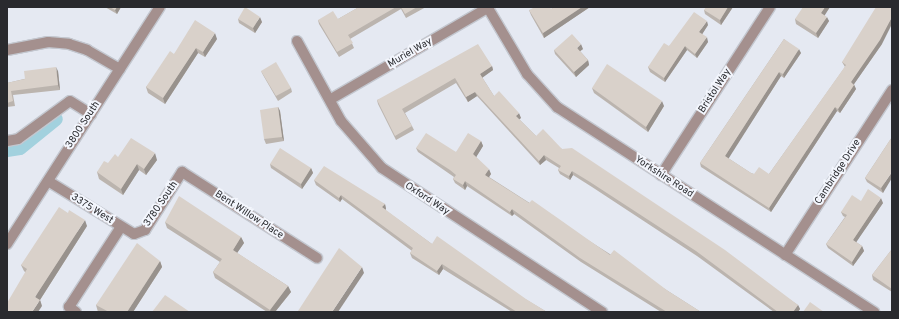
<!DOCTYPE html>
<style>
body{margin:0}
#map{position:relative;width:899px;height:319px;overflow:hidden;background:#e5e9f2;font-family:Overpass,sans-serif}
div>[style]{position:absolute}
.canal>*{height:14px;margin:-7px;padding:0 7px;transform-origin:7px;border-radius:7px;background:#a2d1de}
.roads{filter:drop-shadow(1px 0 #c3c7cf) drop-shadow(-1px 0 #c3c7cf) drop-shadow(0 1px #c3c7cf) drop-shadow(0 -1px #c3c7cf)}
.minor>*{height:10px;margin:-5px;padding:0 5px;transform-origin:5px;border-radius:5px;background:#a4908e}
.wall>*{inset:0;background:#bbb4ae}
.shaded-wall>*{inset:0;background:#98928d}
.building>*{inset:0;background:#d9d1ca}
span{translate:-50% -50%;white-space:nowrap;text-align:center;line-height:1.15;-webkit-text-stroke:4px #f3f6fd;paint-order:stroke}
.street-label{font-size:10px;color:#292a2e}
.frame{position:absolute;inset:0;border:8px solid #292a2e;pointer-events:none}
</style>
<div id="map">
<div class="canal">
<i style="left:7px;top:150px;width:13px;rotate:-9deg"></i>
<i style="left:20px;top:148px;width:46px;rotate:-38.9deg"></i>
</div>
<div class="roads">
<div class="minor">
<i style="left:488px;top:8px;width:77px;rotate:59.4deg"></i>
<i style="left:527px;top:74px;width:45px;rotate:47.7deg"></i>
<i style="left:557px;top:107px;width:378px;rotate:32.9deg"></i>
<i style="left:297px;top:41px;width:91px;rotate:61.2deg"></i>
<i style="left:341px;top:121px;width:62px;rotate:48.9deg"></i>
<i style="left:382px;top:168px;width:263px;rotate:33.2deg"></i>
<i style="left:7px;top:50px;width:42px;rotate:-11deg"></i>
<i style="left:48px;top:42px;width:21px;rotate:5deg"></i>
<i style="left:69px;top:44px;width:19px;rotate:18deg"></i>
<i style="left:87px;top:50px;width:38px;rotate:30deg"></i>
<i style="left:331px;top:99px;width:183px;rotate:-30.2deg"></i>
<i style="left:7px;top:141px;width:11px;rotate:-10deg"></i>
<i style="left:18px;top:139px;width:64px;rotate:-36.2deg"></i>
<i style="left:70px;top:101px;width:25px;rotate:32deg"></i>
<i style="left:661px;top:175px;width:200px;rotate:-57deg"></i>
<i style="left:48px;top:181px;width:101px;rotate:31.6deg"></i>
<i style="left:134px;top:234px;width:12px;rotate:-20deg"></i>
<i style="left:145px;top:230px;width:69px;rotate:-57.5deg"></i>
<i style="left:182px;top:172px;width:160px;rotate:32.5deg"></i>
<i style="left:7px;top:244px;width:282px;rotate:-57.2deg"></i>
<i style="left:785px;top:255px;width:197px;rotate:-57deg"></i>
<i style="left:76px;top:312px;width:9px;rotate:-144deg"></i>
<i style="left:69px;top:307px;width:95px;rotate:-57deg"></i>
</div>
</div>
<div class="wall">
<i style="clip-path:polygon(105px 7px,121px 7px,117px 14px)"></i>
<i style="clip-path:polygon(359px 7px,426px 7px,406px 18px,401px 9px,350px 39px,354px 48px,339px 57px,319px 24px,318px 20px,338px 19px)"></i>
<i style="clip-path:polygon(555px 7px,590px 7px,544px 38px,531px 15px,529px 10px,551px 9px)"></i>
<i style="clip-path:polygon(733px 7px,721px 25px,705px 14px,704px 10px)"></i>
<i style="clip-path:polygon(830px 7px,824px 15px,829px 21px,818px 38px,796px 24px,795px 19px)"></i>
<i style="clip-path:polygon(238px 19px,262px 22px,255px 33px,239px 23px)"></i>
<i style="clip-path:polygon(708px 25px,702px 34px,708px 42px,697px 58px,687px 50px,665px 82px,650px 72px,648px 67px,669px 46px)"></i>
<i style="clip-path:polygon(217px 39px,205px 57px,198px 53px,165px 104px,148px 93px,146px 87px,174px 54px)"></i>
<i style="clip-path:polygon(784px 39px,801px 53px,784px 78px,781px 76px,728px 158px,751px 173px,754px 174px,769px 174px,845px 67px,842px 62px,882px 44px,854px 84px,856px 89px,840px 113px,837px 111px,771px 212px,701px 167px,700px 163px)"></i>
<i style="clip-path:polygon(583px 49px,580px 51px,588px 60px,589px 65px,576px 77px,555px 54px,554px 50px)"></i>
<i style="clip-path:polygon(492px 66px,493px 70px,482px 77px,494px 96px,521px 118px,519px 119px,536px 136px,562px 149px,798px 305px,800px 309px,798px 312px,774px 312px,697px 256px,592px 187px,573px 175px,570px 180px,560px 174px,558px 170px,559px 168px,546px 160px,540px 165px,477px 96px,468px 102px,456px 83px,405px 113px,412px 126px,414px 130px,396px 140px,378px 104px,377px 100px)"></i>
<i style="clip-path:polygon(58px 71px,60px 90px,13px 95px,15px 106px,7px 107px,7px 83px)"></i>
<i style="clip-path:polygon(261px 71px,291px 88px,292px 92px,278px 101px,263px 75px)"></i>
<i style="clip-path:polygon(592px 88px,664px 106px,648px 132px,594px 93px)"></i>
<i style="clip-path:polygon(278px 107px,280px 111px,284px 141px,266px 144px,264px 139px)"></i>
<i style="clip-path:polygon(892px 137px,883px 193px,867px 182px,865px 178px)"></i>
<i style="clip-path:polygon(481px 141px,483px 146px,476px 157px,491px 174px,489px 177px,701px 312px,661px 312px,581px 262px,514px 214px,512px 216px,467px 186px,465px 190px,455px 183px,453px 179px,454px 177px,418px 152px,416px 148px,456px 152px)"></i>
<i style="clip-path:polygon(118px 157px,157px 160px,146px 175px,139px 170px,123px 195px,99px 179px,97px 172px)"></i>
<i style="clip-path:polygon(270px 164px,311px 168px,313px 173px,302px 189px,271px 168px)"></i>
<i style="clip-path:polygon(314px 180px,385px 204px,386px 209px,385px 210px,432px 244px,547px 312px,512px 312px,443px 269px,439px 275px,412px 258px,410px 253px,412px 251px,342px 199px,340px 202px,316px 185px)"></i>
<i style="clip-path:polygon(861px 201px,883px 203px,856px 242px,862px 246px,864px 251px,853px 266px,828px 248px,826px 244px,845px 217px,843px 216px,841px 212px)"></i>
<i style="clip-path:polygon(165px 222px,241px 237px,244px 243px,237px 253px,288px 286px,291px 292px,275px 312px,267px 312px,215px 278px,213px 272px,220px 262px,167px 228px)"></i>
<i style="clip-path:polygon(87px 226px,40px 300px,42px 306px,25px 272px,24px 271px,21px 265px)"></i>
<i style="clip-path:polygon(892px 249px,892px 292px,873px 280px,872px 275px)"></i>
<i style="clip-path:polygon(160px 261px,162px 267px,133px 312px,98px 312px,96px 305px)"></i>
</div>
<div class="shaded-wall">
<i style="clip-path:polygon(117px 7px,121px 7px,117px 14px,115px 10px)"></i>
<i style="clip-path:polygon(582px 7px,590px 7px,544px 38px,543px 33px)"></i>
<i style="clip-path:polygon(728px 7px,733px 7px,721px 25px,720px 20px)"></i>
<i style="clip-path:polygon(825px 7px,830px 7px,823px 18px,821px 13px)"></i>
<i style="clip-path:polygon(260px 17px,262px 22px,255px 33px,253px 28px)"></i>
<i style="clip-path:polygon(827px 17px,829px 21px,818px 38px,816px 33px)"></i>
<i style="clip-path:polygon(892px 17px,892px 24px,882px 44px,852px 87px,851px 82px)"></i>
<i style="clip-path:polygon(707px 21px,708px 25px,701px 36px,699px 32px)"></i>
<i style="clip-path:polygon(215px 33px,217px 39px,205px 57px,203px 52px)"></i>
<i style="clip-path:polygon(707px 37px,708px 42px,697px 58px,695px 54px)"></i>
<i style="clip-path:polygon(581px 44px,583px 49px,579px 52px,577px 48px)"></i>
<i style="clip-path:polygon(685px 46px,687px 50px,665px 82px,664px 78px)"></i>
<i style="clip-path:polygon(196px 48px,198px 53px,165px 104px,163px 98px)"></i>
<i style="clip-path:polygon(799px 49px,801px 53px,784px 78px,783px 74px)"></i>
<i style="clip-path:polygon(588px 60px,589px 65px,576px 77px,574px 72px)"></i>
<i style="clip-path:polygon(492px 66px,493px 70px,482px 78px,480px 74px)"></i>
<i style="clip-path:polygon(56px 67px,58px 71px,60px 90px,58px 85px)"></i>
<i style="clip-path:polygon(779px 72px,781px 76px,727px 161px,725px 156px)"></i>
<i style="clip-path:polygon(854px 85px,856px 89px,840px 113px,838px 109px)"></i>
<i style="clip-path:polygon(475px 92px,477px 96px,468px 102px,466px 97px)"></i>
<i style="clip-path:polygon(662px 101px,664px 106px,648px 132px,646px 127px)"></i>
<i style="clip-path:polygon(278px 107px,280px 111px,284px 141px,282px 137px)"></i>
<i style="clip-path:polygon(835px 107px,837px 111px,771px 212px,769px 208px)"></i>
<i style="clip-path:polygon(519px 113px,521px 118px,517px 121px,516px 116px)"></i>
<i style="clip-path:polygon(481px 141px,483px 146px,475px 159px,473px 154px)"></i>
<i style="clip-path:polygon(155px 153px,157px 160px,146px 175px,144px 169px)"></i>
<i style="clip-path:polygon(544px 155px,546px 160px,540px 165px,539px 161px)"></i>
<i style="clip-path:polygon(137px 164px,139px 170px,123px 195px,121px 189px)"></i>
<i style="clip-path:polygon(311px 168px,313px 173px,302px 189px,301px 184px)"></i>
<i style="clip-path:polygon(489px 169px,491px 174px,487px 180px,485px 175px)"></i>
<i style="clip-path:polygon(572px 171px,573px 175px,570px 180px,569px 176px)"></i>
<i style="clip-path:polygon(892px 172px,892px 178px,883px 193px,881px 188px)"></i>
<i style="clip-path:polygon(465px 181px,467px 186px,465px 190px,463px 185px)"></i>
<i style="clip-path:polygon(341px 195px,342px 199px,340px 202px,339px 198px)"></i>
<i style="clip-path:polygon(881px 198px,883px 203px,855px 244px,853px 240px)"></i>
<i style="clip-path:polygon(385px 204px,386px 209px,384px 212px,382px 207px)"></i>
<i style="clip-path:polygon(512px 209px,514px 214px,512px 216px,510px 212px)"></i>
<i style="clip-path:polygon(85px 220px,87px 226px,38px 303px,35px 297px)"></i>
<i style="clip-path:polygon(241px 237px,244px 243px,235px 256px,233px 250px)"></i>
<i style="clip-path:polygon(862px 246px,864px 251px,853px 266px,852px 262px)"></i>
<i style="clip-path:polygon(160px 261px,162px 267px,133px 312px,127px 312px)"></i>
<i style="clip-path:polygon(442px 264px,443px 269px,439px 275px,437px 271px)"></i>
<i style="clip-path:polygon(362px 267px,364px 273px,338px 312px,332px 312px)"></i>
<i style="clip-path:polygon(288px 286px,291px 292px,275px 312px,271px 312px,270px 310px)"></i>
<i style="clip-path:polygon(40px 300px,42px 306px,38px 312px,32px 312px)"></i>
<i style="clip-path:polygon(798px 305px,800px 309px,798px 312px,793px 312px)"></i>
</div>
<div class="building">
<i style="clip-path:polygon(110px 7px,117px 7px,115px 10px)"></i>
<i style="clip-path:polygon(245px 7px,260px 17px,253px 28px,238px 19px)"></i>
<i style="clip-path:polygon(359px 7px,396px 7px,348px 35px,353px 43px,337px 52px,318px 20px,333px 11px,338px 19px)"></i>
<i style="clip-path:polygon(401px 7px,417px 7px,405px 14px)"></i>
<i style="clip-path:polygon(535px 7px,550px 7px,551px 9px,555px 7px,582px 7px,543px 33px,529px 10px)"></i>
<i style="clip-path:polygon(706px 7px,728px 7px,720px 20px,704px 10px)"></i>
<i style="clip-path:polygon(803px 7px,825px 7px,821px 13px,827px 17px,816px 33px,795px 19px)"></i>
<i style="clip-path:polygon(876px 7px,892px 7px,892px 17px,880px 40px,851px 82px,854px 85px,838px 109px,835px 107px,769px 208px,700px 163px,784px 39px,799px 49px,783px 74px,779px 72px,725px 156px,751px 173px,754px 174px,759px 167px,769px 174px,846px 65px,842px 62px)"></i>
<i style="clip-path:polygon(694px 12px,707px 21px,699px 32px,707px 37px,695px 54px,685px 46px,664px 78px,648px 67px,664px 43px,669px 46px)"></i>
<i style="clip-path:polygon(195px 20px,215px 33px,203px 52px,196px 48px,163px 98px,146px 87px,170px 51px,174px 54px)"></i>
<i style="clip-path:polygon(572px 34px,581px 44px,577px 48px,588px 60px,574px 72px,554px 50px)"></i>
<i style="clip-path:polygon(478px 44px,492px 66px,480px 74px,494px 96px,499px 91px,519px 113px,516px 116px,536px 136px,543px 129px,562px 149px,572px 148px,725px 250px,798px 305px,793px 312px,778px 312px,696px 251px,590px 182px,572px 171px,569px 176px,558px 170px,561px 166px,544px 155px,539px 161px,475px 92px,466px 97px,455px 78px,402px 109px,412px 126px,395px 136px,377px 100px)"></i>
<i style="clip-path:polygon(276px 62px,291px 88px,276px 96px,261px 71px)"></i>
<i style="clip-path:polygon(607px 64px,662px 101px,646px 127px,592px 88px)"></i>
<i style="clip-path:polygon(56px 67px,58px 85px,11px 91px,13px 101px,7px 103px,7px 83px,25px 79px,24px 71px)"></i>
<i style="clip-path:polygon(278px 107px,282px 137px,264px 139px,260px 110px)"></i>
<i style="clip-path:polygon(426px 133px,456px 152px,468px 133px,481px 141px,473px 154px,489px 169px,485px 175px,529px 203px,532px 200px,610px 255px,614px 250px,668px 291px,701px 312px,667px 312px,580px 258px,512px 209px,510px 212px,465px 181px,463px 185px,453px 179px,456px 175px,450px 170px,416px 148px)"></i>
<i style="clip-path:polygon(892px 137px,892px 172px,881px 188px,865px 178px)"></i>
<i style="clip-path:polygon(131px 138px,155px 153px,144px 169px,137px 164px,121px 189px,97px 172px,104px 161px,108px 163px,115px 154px,118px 157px)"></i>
<i style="clip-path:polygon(280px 148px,311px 168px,301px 184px,270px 164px)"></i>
<i style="clip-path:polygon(324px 166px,385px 204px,382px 207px,432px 244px,437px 236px,526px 299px,547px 312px,517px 312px,442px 264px,437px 271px,410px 253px,413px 248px,341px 195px,339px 198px,314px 180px)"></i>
<i style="clip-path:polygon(868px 189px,881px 198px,853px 240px,862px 246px,852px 262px,826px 244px,847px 215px,841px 212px,852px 195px,861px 201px)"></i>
<i style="clip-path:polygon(179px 196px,241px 237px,233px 250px,288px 286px,270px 310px,213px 272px,222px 259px,165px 222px)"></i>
<i style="clip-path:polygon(59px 207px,68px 213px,69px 210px,85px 220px,35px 297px,40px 300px,32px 312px,7px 312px,7px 303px,27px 269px,21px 265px)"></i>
<i style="clip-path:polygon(137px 243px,160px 261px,127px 312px,109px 312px,96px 305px)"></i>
<i style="clip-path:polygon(339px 248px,362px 267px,332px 312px,300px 312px,298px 311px)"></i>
<i style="clip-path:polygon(892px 249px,892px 289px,872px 275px)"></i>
<i style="clip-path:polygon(165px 295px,190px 312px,152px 312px)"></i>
<i style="clip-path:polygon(810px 302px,824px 312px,803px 312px)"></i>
</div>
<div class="street-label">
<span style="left:410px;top:53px;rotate:-30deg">Muriel Way</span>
<span style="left:715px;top:91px;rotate:-57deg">Bristol Way</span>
<span style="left:83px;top:125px;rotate:-57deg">3800 South</span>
<span style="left:838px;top:172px;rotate:-57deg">Cambridge Drive</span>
<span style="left:664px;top:177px;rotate:33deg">Yorkshire Road</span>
<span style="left:427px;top:199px;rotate:33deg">Oxford Way</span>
<span style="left:161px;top:204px;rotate:-56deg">3780 South</span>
<span style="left:92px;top:209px;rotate:32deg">3375 West</span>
<span style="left:249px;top:215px;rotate:33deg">Bent Willow Place</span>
</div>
<div class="frame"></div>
</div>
